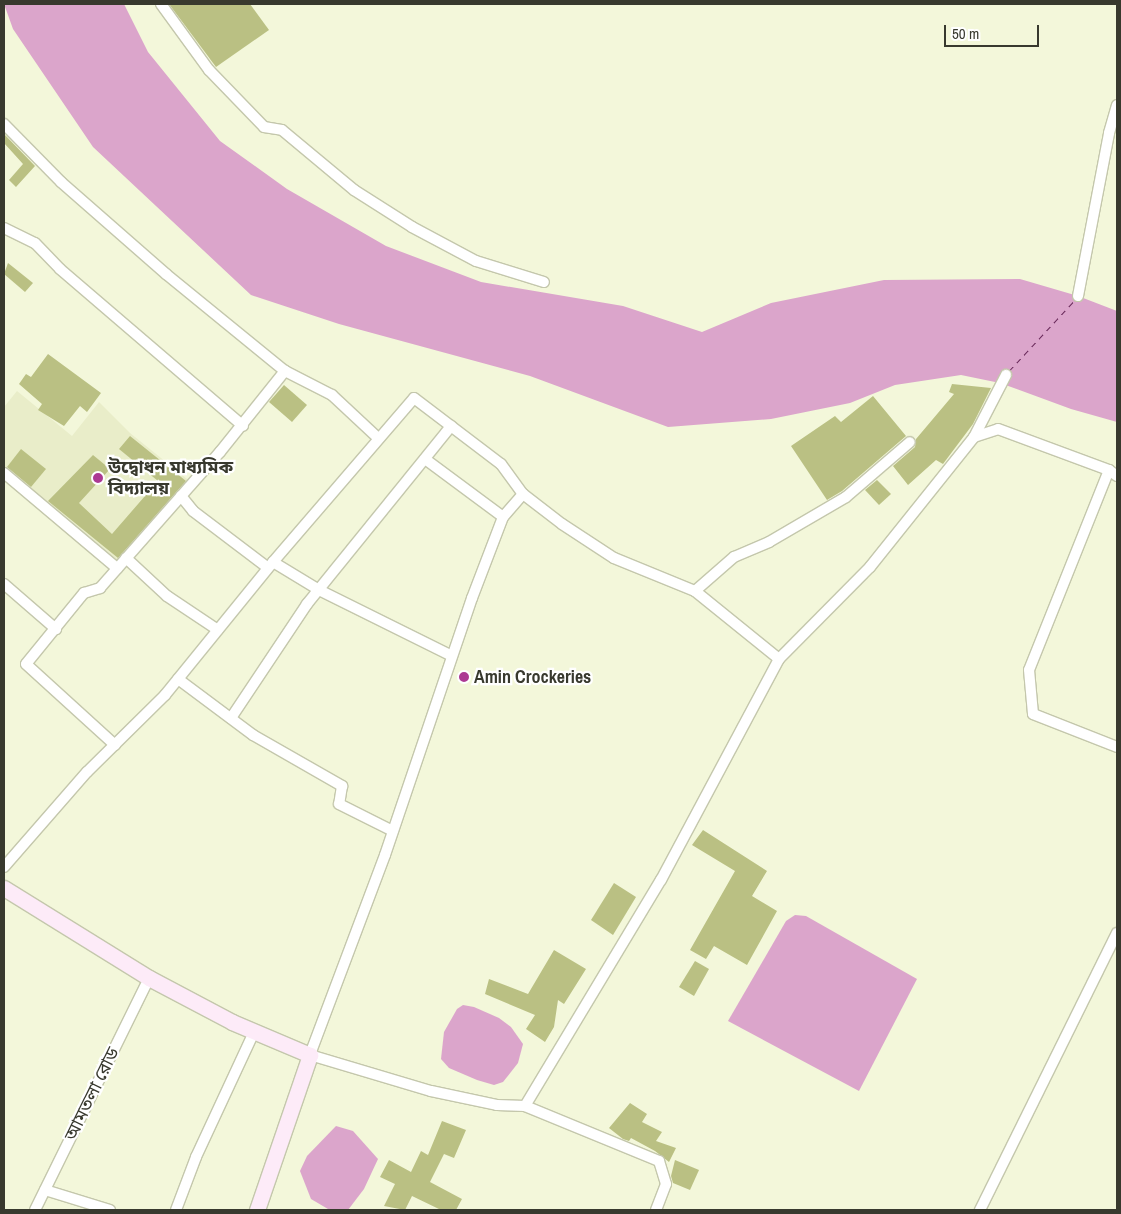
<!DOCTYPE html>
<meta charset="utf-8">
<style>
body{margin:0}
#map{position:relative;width:1121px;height:1214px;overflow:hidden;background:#f3f7da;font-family:"Archivo Narrow","Noto Sans Bengali",sans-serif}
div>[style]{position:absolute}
.built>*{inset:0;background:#e9edc9}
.water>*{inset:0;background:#dba5cb}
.ferry>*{height:1px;margin-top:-0.5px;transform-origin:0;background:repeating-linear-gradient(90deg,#672758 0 6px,transparent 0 11px)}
.building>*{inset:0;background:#bac083}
.roads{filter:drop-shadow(1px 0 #c4c7ac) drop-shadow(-1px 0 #c4c7ac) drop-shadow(0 1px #c4c7ac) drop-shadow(0 -1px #c4c7ac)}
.minor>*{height:10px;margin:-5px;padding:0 5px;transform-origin:5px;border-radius:5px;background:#fff}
.secondary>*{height:15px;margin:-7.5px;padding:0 7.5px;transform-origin:7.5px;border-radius:7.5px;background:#fdebf8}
.dots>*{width:14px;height:14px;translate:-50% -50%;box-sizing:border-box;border:2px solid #fff;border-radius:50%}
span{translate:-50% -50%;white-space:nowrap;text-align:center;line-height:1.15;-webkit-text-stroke:4.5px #fff;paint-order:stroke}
.poi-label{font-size:18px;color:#38392e;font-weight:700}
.left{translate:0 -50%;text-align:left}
.street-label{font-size:18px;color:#38392e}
.frame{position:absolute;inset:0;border:5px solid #38392e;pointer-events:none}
.scale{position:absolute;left:944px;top:25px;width:95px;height:22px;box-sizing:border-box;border:2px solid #38392e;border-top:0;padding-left:6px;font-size:15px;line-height:18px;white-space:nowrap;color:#38392e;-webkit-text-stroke:4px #fff;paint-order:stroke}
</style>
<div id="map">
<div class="built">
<i style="clip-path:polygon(17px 391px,72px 436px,99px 402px,130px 433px,192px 483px,117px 568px,4px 473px,4px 407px)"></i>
</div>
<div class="water">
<i style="clip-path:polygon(4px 4px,124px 4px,148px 52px,220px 141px,287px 189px,386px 246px,481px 282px,623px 306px,702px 332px,771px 303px,884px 280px,1020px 279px,1078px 296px,1117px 311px,1117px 422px,1071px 409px,1000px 383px,961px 375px,895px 385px,850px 403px,771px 419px,668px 427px,530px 376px,339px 324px,251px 295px,93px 147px,13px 29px)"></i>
<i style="clip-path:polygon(795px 915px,806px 916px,917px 979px,859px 1091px,728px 1021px,786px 921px)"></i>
<i style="clip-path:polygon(463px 1005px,474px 1007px,499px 1018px,511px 1027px,523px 1044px,518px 1063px,503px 1082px,494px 1085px,477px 1080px,449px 1068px,441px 1059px,444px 1032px,457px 1009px)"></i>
<i style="clip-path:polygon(336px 1126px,353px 1131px,378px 1159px,364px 1189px,348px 1210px,328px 1209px,311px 1199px,300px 1171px,307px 1156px)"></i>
</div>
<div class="ferry">
<i style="left:1009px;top:371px;width:98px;rotate:-47.1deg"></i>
</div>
<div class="building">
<i style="clip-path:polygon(169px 4px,250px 4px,269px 30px,216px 67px)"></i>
<i style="clip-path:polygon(5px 135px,35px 166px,16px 187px,9px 180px,23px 164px,4px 143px)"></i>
<i style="clip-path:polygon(8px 263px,33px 283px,25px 292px,4px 274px)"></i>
<i style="clip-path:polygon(48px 354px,101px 393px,87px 412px,80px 406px,64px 426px,38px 410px,42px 404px,19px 384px,26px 374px,31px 377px)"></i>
<i style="clip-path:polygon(952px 384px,991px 388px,973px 424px,943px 464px,936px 460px,908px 485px,893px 466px,915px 447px,916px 439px,954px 394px,949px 392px)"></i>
<i style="clip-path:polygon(284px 385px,307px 405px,292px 422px,269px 402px)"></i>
<i style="clip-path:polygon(873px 396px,906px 436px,842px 491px,827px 500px,791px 446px,835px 416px,841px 422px)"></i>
<i style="clip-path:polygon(130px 436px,186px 481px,118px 558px,48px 501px,93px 455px,110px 469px,79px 503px,112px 534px,158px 481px,119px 449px)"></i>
<i style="clip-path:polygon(21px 449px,46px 469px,31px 487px,7px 467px)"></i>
<i style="clip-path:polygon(877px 480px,891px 494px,879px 505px,865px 490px)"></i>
<i style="clip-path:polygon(703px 830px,767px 871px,752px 896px,777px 911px,747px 965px,714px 946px,706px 959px,690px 950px,735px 871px,692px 845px)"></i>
<i style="clip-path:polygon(614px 883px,636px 897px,613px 935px,591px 920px)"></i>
<i style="clip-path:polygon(554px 950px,586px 969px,564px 1004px,558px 1000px,554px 1027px,545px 1042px,526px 1029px,535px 1015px,485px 994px,489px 979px,528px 994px)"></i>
<i style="clip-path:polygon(695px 961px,709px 969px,694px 996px,679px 987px)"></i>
<i style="clip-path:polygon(630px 1103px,647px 1114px,642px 1122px,662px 1132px,656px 1141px,676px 1148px,669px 1162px,655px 1151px,631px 1138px,629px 1141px,623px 1139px,609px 1128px)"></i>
<i style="clip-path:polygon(442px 1121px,466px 1130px,454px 1158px,444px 1154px,430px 1182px,462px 1199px,456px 1210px,441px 1210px,412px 1196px,405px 1210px,384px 1206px,395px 1184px,380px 1177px,389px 1160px,411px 1172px,421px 1151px,428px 1155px)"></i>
<i style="clip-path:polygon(675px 1160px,699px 1170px,690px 1190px,673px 1183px,671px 1176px)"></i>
</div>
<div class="roads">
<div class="minor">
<i style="left:161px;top:4px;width:82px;rotate:54deg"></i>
<i style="left:209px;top:70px;width:79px;rotate:46deg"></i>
<i style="left:264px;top:127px;width:18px;rotate:9deg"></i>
<i style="left:282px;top:130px;width:94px;rotate:39.8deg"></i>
<i style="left:354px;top:190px;width:69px;rotate:32.5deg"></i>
<i style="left:412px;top:227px;width:72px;rotate:28deg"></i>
<i style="left:476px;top:261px;width:71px;rotate:17.2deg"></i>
<i style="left:4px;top:124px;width:81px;rotate:45.5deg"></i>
<i style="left:61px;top:182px;width:140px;rotate:41.2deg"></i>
<i style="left:166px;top:274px;width:154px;rotate:39.2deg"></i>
<i style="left:285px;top:371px;width:53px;rotate:27.1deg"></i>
<i style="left:332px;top:395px;width:63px;rotate:43.1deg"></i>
<i style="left:4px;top:228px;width:34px;rotate:26deg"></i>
<i style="left:35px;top:243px;width:36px;rotate:46deg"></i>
<i style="left:60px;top:269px;width:241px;rotate:40.6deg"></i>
<i style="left:1078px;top:296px;width:166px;rotate:-79.2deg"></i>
<i style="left:1109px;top:133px;width:29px;rotate:-74deg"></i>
<i style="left:974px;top:437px;width:70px;rotate:-62.7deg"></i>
<i style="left:425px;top:459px;width:97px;rotate:36.6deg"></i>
<i style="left:1109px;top:470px;width:215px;rotate:111.8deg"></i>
<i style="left:1029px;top:670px;width:44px;rotate:84.8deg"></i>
<i style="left:1033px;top:714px;width:90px;rotate:21.4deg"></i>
<i style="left:4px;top:473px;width:148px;rotate:40.1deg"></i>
<i style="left:523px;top:494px;width:30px;rotate:131deg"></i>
<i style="left:503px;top:517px;width:87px;rotate:110.9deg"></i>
<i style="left:472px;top:598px;width:271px;rotate:108.7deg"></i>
<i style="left:385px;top:855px;width:214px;rotate:110.6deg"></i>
<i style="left:310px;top:1055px;width:126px;rotate:16.6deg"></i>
<i style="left:431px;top:1091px;width:67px;rotate:12deg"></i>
<i style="left:497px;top:1105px;width:28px;rotate:2deg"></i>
<i style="left:525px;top:1106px;width:145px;rotate:22.3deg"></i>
<i style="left:659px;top:1161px;width:24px;rotate:73deg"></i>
<i style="left:666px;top:1184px;width:28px;rotate:111deg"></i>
<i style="left:181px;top:496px;width:19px;rotate:51deg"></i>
<i style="left:193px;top:511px;width:94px;rotate:37.2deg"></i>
<i style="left:126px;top:558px;width:56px;rotate:42.8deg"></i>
<i style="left:167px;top:596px;width:61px;rotate:33.7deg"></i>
<i style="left:273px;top:562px;width:54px;rotate:31.3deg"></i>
<i style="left:319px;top:590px;width:148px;rotate:26.4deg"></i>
<i style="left:4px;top:584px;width:69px;rotate:40.9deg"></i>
<i style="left:695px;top:591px;width:52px;rotate:-41.1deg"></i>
<i style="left:734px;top:557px;width:38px;rotate:-23deg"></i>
<i style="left:769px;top:542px;width:89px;rotate:-30.3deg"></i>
<i style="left:846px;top:497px;width:84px;rotate:-40.7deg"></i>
<i style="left:178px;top:679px;width:94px;rotate:36.7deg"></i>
<i style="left:253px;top:735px;width:103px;rotate:29.8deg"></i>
<i style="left:342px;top:786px;width:18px;rotate:99deg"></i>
<i style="left:339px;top:804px;width:60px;rotate:26.6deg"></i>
<i style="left:231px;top:718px;width:137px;rotate:-56.3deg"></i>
<i style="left:307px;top:604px;width:229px;rotate:-51deg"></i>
<i style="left:115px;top:745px;width:120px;rotate:-137.7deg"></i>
<i style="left:26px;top:664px;width:92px;rotate:-50.8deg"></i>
<i style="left:84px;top:593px;width:17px;rotate:-17deg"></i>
<i style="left:100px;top:588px;width:181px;rotate:-48.6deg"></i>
<i style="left:220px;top:452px;width:104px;rotate:-51.3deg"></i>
<i style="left:4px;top:867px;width:126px;rotate:-48.9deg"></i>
<i style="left:87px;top:772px;width:110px;rotate:-44.6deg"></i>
<i style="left:165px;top:695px;width:171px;rotate:-50.9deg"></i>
<i style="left:273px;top:562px;width:216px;rotate:-49.3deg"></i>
<i style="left:414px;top:398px;width:109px;rotate:37.2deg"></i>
<i style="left:501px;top:464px;width:37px;rotate:54deg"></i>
<i style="left:523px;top:494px;width:49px;rotate:37.6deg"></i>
<i style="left:562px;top:524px;width:62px;rotate:33.2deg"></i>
<i style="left:614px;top:558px;width:87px;rotate:22.2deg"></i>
<i style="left:695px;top:591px;width:108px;rotate:39deg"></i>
<i style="left:525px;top:1106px;width:264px;rotate:-59deg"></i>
<i style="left:661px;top:880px;width:251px;rotate:-61.9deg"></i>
<i style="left:779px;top:659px;width:129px;rotate:-45.3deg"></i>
<i style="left:870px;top:567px;width:166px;rotate:-51.3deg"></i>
<i style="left:974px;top:437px;width:25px;rotate:-18deg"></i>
<i style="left:998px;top:429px;width:118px;rotate:20.3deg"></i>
<i style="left:1109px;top:470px;width:10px;rotate:37deg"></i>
<i style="left:45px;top:1190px;width:68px;rotate:17.1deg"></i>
<i style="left:35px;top:1210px;width:258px;rotate:-63.8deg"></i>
<i style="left:176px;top:1210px;width:57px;rotate:-69.3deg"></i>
<i style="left:196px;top:1157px;width:138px;rotate:-65.1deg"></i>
<i style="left:980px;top:1210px;width:309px;rotate:-63.7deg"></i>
</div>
<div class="secondary">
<i style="left:4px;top:888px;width:171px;rotate:31.8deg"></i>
<i style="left:149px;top:978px;width:94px;rotate:27.9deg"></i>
<i style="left:232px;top:1022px;width:85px;rotate:22.9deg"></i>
<i style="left:310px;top:1055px;width:164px;rotate:108.9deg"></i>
</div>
</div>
<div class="dots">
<i style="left:98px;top:478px;background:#ac3993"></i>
<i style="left:464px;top:677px;background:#ac3993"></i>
</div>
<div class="poi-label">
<span class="left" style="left:108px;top:478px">উদ্বোধন মাধ্যমিক<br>বিদ্যালয়</span>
<span class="left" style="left:474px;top:677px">Amin Crockeries</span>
</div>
<div class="street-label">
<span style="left:92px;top:1094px;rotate:-64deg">আমতলা রোড</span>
</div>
<div class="frame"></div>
<div class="scale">50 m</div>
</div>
